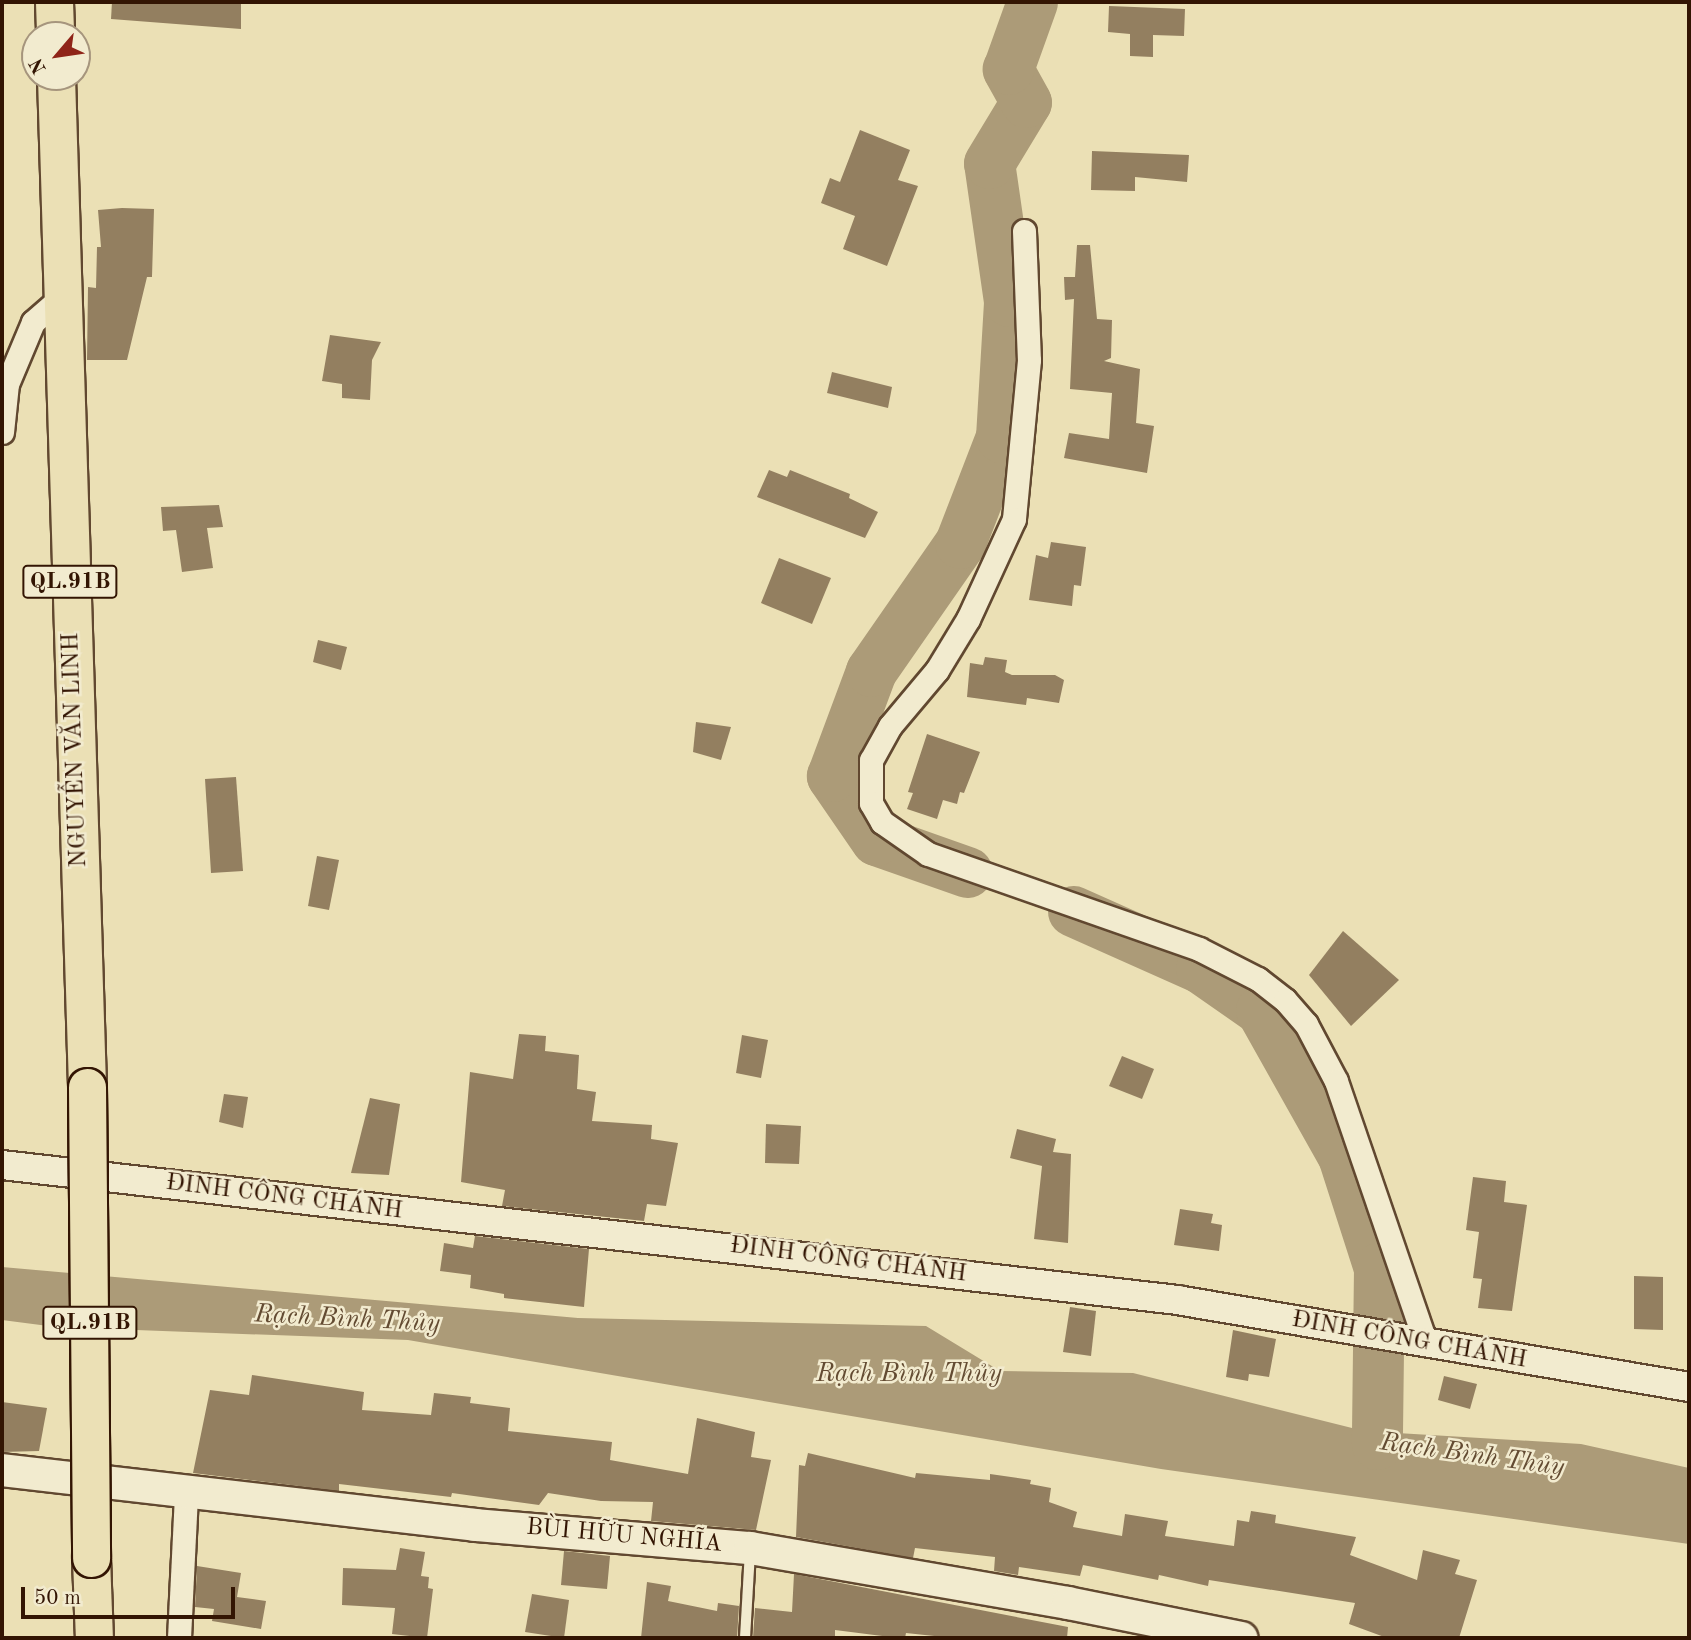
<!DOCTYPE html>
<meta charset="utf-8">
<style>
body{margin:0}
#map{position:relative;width:1691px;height:1640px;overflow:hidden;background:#ebe0b5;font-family:"Old Standard TT",serif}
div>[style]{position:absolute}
.water>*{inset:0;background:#ac9b78}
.river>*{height:51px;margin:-25.5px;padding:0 25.5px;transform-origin:25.5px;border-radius:25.5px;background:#ac9b78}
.building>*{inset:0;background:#937f60}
.roads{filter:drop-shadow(2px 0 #614830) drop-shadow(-2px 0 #614830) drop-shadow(0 2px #614830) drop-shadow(0 -2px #614830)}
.service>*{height:10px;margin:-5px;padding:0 5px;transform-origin:5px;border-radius:5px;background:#f2ebcf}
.minor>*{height:23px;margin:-11.5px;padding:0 11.5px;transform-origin:11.5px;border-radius:11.5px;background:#f2ebcf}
.tertiary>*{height:28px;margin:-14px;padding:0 14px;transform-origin:14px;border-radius:14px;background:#f2ebcf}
.secondary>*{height:32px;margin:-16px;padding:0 16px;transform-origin:16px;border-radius:16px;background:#f2ebcf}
.trunk>*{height:37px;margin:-18.5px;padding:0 18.5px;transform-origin:18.5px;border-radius:18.5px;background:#ebe0b5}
.bridges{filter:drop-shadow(2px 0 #331503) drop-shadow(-2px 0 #331503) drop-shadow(0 2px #331503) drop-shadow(0 -2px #331503)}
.trunk-bridge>*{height:37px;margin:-18.5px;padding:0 18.5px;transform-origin:18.5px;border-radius:18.5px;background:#ebe0b5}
span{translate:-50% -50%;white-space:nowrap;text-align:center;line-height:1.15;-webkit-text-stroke:5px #f2ebcf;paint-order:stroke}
.shield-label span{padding:2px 5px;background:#f2ebcf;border:2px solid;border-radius:5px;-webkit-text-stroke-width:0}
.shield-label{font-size:23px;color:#331503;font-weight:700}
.street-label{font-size:24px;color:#331503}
.water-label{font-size:26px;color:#634b32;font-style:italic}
.frame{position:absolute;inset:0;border:4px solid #331503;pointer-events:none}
.north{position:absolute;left:21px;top:21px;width:70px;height:70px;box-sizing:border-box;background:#f2ebcf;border:2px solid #a6957d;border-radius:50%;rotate:241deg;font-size:19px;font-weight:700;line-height:28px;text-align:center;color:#331503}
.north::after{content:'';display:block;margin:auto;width:24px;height:32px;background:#8f2418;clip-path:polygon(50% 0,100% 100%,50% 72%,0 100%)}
.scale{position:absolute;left:21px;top:1587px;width:214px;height:32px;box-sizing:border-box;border:4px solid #331503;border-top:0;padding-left:9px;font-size:21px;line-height:24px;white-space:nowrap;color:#331503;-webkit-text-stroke:5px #f2ebcf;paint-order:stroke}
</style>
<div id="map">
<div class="water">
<i style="clip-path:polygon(2px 1267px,578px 1318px,926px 1326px,1000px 1371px,1133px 1373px,1364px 1431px,1581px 1444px,1689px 1468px,1689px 1544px,1161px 1469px,408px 1340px,56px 1327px,2px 1320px)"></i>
</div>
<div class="river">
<i style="left:967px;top:872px;width:96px;rotate:-160.6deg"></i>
<i style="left:876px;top:840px;width:78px;rotate:-124.5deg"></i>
<i style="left:832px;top:776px;width:112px;rotate:-69.6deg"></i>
<i style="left:871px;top:671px;width:156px;rotate:-55.2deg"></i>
<i style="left:960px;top:543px;width:114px;rotate:-68.9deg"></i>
<i style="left:1001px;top:437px;width:136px;rotate:-86.6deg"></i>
<i style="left:1009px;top:301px;width:139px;rotate:-98.2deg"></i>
<i style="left:989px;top:163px;width:71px;rotate:-58.8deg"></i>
<i style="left:1026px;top:102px;width:38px;rotate:-119deg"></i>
<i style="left:1008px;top:69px;width:71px;rotate:-70.3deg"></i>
<i style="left:1073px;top:911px;width:140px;rotate:24deg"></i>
<i style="left:1201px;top:968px;width:73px;rotate:35deg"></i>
<i style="left:1261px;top:1010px;width:167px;rotate:60.7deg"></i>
<i style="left:1343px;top:1156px;width:118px;rotate:72.2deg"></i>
<i style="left:1379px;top:1268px;width:176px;rotate:90.7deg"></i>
</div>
<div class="building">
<i style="clip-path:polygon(112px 2px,241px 2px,241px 29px,111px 19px)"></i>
<i style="clip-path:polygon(1109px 6px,1185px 9px,1184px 36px,1153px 35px,1153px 57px,1130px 56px,1130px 34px,1108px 32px)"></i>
<i style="clip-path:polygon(860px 130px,910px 150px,898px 180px,918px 186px,887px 266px,843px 249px,855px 216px,821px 203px,830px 178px,840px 182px)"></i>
<i style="clip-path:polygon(1092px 151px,1189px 155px,1187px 182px,1135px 177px,1135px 191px,1091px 190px)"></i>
<i style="clip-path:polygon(122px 208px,154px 209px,152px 277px,147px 277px,127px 360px,87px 360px,88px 287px,96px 288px,97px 247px,101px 247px,98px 210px)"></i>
<i style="clip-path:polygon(1077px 245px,1090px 245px,1097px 319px,1112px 320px,1111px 358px,1104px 361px,1140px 369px,1136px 423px,1154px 426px,1147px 473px,1064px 458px,1069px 433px,1109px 439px,1112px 393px,1070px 389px,1074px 299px,1065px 300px,1064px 277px,1075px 277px)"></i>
<i style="clip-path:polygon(330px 335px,381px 342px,372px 360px,370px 400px,342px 398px,342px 384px,322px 381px)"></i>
<i style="clip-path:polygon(832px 372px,892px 387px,888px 408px,827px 393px)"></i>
<i style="clip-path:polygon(769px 470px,787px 477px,790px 470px,850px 494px,849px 498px,878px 512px,865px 538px,757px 497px)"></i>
<i style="clip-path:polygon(219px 505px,223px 527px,207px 528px,213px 568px,182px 572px,176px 530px,163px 531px,161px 507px)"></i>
<i style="clip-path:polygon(1051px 542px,1086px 547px,1081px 586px,1074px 585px,1072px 606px,1029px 600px,1036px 555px,1048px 558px)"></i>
<i style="clip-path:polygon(779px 558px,831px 578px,812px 624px,761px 603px)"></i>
<i style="clip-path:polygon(318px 640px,347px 647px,341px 670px,313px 662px)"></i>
<i style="clip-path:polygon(985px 657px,1007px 660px,1005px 672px,1012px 675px,1055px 675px,1064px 680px,1059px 703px,1027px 698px,1026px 705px,967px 697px,970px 663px,983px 665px)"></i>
<i style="clip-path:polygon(696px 722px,731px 727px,721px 760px,693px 752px)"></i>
<i style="clip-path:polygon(927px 734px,980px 752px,964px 793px,960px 792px,957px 804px,943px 800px,937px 819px,907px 809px,913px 793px,908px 792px)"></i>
<i style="clip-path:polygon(236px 777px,243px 871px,211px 873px,205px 779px)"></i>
<i style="clip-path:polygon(317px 856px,339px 860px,329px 910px,308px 906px)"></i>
<i style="clip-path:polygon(1343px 931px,1399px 980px,1351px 1026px,1309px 975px)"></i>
<i style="clip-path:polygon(519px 1034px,546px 1036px,545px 1051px,579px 1055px,577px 1089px,596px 1092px,592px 1121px,652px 1125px,651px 1139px,678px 1143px,666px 1206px,647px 1204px,644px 1221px,502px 1206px,505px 1190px,461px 1182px,470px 1072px,513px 1079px)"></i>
<i style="clip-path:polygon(742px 1035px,768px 1040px,761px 1078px,736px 1073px)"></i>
<i style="clip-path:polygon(1122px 1056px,1154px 1069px,1142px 1099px,1109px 1086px)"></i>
<i style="clip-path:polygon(224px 1094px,248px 1097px,243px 1128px,219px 1122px)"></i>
<i style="clip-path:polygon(370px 1098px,400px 1104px,389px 1175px,351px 1173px)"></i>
<i style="clip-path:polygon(766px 1124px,801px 1126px,799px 1164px,765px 1163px)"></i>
<i style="clip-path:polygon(1017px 1129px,1056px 1139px,1053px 1152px,1071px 1154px,1068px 1243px,1034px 1239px,1042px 1166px,1010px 1158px)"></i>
<i style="clip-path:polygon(1473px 1177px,1506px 1181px,1504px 1202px,1527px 1205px,1512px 1311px,1478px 1308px,1482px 1279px,1473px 1278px,1479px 1232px,1466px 1230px)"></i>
<i style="clip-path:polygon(1180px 1209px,1213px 1214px,1211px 1223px,1222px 1225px,1219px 1251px,1174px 1245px)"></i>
<i style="clip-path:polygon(475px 1236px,589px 1249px,584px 1307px,504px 1298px,504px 1294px,470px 1288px,471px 1275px,440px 1271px,444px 1243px,473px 1248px)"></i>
<i style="clip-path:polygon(1634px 1276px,1663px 1277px,1663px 1330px,1634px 1329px)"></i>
<i style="clip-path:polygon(1070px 1307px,1096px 1311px,1091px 1356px,1063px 1352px)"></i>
<i style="clip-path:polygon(1233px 1330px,1276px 1339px,1269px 1377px,1249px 1374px,1248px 1381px,1226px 1377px)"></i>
<i style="clip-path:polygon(252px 1375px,364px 1392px,362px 1410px,431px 1415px,434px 1393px,471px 1397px,470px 1403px,510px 1408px,508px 1431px,612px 1442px,610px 1460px,688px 1474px,697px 1418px,755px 1432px,751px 1457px,771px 1460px,756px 1530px,651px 1521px,653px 1502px,601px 1501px,548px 1493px,539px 1505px,452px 1493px,451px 1497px,339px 1484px,339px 1491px,193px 1473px,210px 1390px,249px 1395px)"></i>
<i style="clip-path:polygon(1444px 1376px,1477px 1384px,1470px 1409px,1438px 1400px)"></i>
<i style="clip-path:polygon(2px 1402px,47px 1408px,39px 1451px,2px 1452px)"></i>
<i style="clip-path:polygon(808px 1453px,915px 1478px,916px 1473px,990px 1480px,990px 1474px,1031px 1480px,1030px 1484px,1051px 1488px,1049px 1502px,1077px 1512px,1073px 1527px,1122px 1536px,1125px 1514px,1168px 1521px,1165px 1536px,1234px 1546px,1237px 1520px,1249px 1522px,1251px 1511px,1276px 1515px,1275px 1523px,1356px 1537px,1350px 1555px,1417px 1580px,1423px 1550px,1460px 1560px,1455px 1574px,1477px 1580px,1459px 1638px,1387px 1638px,1349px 1624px,1355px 1603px,1209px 1580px,1208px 1586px,1159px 1575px,1158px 1580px,1083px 1565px,1080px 1576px,1019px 1567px,1018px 1575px,994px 1571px,995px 1557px,915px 1548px,913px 1558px,796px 1537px,799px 1465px,805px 1466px)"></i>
<i style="clip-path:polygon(400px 1548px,425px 1552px,421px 1576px,429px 1577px,428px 1588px,433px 1589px,427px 1638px,392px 1634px,395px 1608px,342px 1605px,343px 1568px,396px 1570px)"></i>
<i style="clip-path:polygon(564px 1551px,610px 1556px,607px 1589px,561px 1585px)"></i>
<i style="clip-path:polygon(197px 1566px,241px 1573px,237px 1597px,266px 1601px,261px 1629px,212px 1621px,214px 1609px,195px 1607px)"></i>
<i style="clip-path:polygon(794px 1574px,1068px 1627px,1067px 1638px,953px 1638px,906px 1633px,905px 1638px,898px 1638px,835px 1630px,835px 1638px,753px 1638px,755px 1608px,792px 1612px)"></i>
<i style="clip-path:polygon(647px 1582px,671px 1586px,668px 1601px,717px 1611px,718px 1603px,739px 1606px,737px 1638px,641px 1638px)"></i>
<i style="clip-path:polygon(532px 1594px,569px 1600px,564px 1638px,525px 1632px)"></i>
</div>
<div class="roads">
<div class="service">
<i style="left:745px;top:1638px;width:87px;rotate:-86.7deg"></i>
</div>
<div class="minor">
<i style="left:1024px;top:231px;width:129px;rotate:87.8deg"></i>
<i style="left:1029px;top:360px;width:160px;rotate:95.4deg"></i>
<i style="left:1014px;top:519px;width:110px;rotate:114.7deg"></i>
<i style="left:968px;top:619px;width:60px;rotate:121.3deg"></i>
<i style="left:937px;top:670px;width:73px;rotate:130deg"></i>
<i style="left:890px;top:726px;width:39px;rotate:119deg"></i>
<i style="left:871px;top:760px;width:43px;rotate:90deg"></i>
<i style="left:871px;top:803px;width:22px;rotate:60deg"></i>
<i style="left:882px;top:822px;width:56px;rotate:34.8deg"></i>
<i style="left:928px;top:854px;width:287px;rotate:19.3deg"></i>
<i style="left:1199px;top:949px;width:66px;rotate:27deg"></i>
<i style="left:1258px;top:979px;width:34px;rotate:38deg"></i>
<i style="left:1285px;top:1000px;width:32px;rotate:49deg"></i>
<i style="left:1306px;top:1024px;width:64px;rotate:62.2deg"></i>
<i style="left:1336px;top:1081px;width:278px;rotate:71.1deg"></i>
<i style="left:2px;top:432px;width:48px;rotate:-84.1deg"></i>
<i style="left:7px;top:384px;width:67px;rotate:-67.2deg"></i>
<i style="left:33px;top:322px;width:37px;rotate:-41deg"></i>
<i style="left:179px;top:1638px;width:145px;rotate:-87.2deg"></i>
</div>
<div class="tertiary">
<i style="left:2px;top:1165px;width:1183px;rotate:6.55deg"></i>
<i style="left:1177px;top:1300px;width:519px;rotate:9.64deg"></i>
</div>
<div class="secondary">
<i style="left:2px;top:1470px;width:476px;rotate:6.6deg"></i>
<i style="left:475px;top:1525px;width:276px;rotate:4.8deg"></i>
<i style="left:750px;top:1548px;width:323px;rotate:9.8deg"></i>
<i style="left:1068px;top:1603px;width:177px;rotate:11.4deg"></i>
</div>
<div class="trunk">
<i style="left:54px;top:2px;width:33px;rotate:88deg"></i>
<i style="left:56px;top:77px;width:1010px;rotate:88.24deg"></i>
<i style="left:91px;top:1558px;width:80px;rotate:87.9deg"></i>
</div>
</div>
<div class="bridges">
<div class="trunk-bridge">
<i style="left:87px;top:1087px;width:471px;rotate:89.5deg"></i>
</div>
</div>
<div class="shield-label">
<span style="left:70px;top:582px">QL.91B</span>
<span style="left:90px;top:1323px">QL.91B</span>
</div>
<div class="street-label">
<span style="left:76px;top:750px;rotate:-92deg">NGUYỄN VĂN LINH</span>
<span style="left:284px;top:1198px;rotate:7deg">ĐINH CÔNG CHÁNH</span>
<span style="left:848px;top:1261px;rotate:7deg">ĐINH CÔNG CHÁNH</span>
<span style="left:1409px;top:1341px;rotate:10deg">ĐINH CÔNG CHÁNH</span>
<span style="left:624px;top:1537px;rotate:5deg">BÙI HỮU NGHĨA</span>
</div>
<div class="water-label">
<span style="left:347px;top:1320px;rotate:3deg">Rạch Bình Thủy</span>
<span style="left:909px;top:1375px">Rạch Bình Thủy</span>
<span style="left:1472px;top:1456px;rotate:8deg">Rạch Bình Thủy</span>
</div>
<div class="frame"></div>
<div class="north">N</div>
<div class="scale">50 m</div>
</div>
